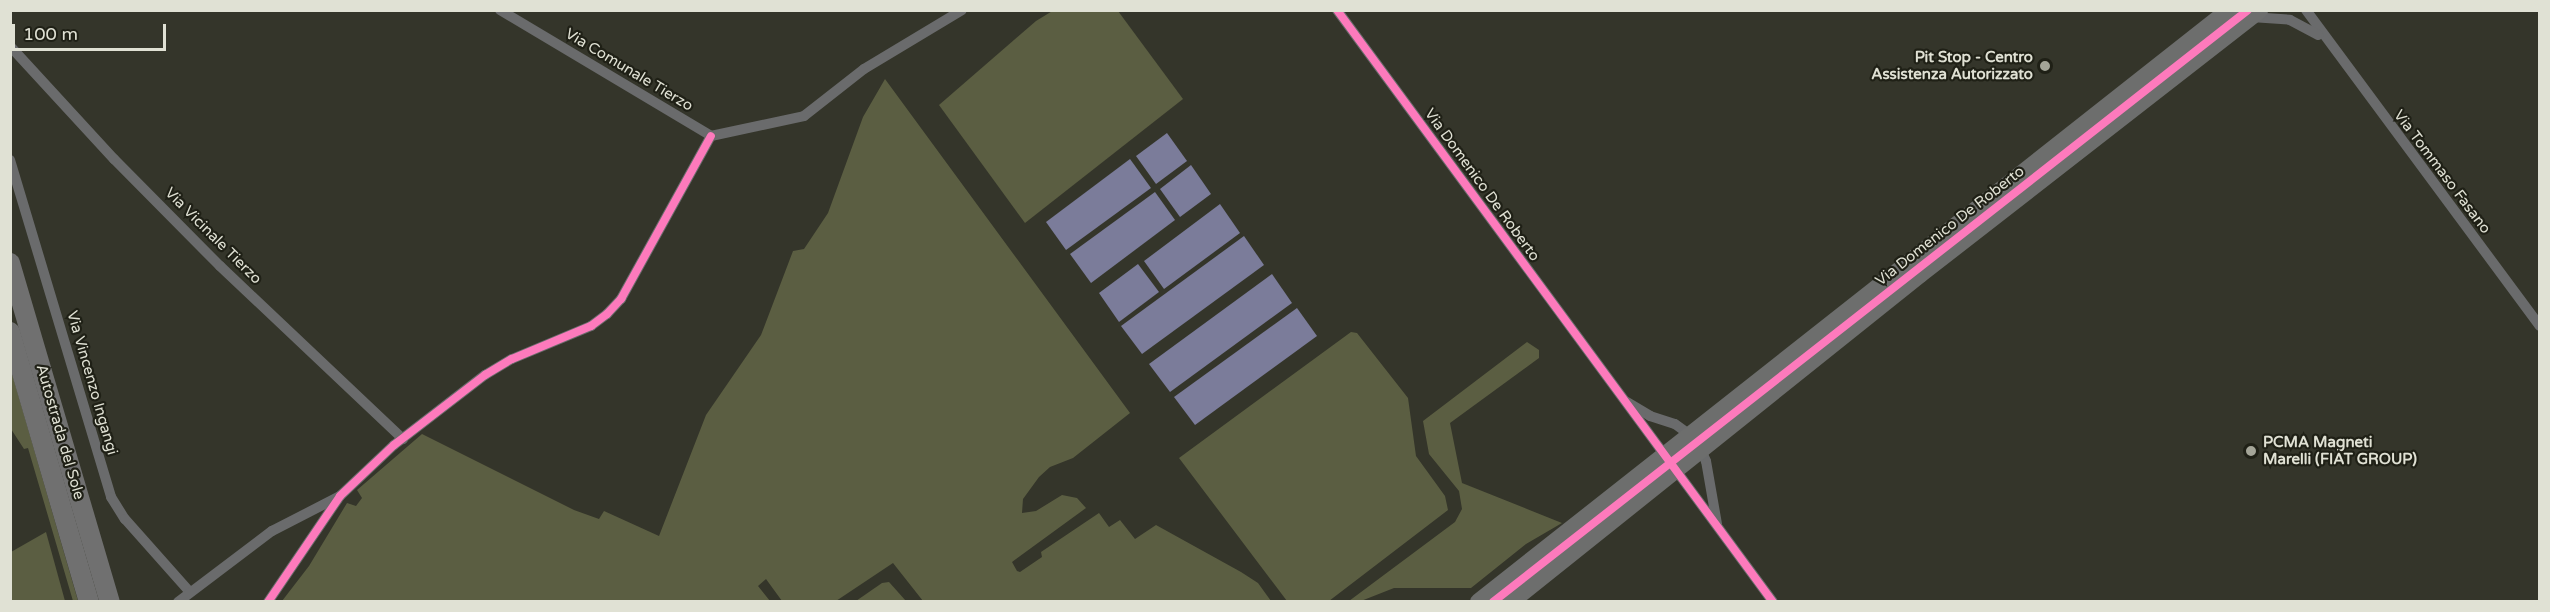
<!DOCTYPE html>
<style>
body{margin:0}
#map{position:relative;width:2550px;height:612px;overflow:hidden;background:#34352a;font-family:"Varela Round",sans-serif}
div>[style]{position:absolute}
.green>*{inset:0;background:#5b5e42}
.water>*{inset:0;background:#7b7c9a}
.minor>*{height:10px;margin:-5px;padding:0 5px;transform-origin:5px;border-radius:5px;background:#6a6b6c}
.motorway>*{height:20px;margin:-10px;padding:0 10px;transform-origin:10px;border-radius:10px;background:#707070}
.trunk-bridge>*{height:18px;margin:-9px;padding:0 9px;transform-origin:9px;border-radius:9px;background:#6d6e6d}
.cycleway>*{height:8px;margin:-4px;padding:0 4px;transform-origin:4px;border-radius:4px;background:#fd7abc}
.dots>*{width:16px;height:16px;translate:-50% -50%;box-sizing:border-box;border:3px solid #1f2016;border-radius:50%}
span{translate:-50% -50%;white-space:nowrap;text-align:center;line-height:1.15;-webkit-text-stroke:4.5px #1f2016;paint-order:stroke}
.poi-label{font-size:15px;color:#e0e1d4;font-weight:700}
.right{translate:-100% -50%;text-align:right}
.left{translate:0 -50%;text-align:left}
.street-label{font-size:15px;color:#e0e1d4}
.frame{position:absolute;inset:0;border:12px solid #e0e1d4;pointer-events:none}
.scale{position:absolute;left:12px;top:24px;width:154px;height:27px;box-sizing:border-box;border:3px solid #e0e1d4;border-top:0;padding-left:8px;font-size:18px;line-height:21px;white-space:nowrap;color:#e0e1d4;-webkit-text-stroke:4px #1f2016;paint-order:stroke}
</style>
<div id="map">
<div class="green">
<i style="clip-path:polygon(1054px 10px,1118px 11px,1183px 99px,1025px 223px,939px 105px,1036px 21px)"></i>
<i style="clip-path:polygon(885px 79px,1130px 413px,1073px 458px,1050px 467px,1039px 477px,1023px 499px,1022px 513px,1036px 511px,1062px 495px,1077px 498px,1086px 508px,1012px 562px,1017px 571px,1020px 572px,1042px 557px,1041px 552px,1099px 513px,1109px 527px,1120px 520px,1135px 539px,1156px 525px,1241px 572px,1258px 583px,1271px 601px,923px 601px,893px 563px,836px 601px,782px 601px,766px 579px,758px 586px,770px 601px,282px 601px,309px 566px,347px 503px,356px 506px,362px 498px,357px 490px,422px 434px,574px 510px,599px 519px,604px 511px,659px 536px,706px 415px,761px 335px,793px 251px,804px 249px,828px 213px,863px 117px)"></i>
<i style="clip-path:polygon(1351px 332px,1357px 333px,1408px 398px,1416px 456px,1445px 496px,1448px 510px,1329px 601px,1287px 601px,1179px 458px)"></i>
<i style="clip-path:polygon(1527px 342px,1539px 350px,1539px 358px,1450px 423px,1462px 483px,1562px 523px,1526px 544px,1471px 588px,1394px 588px,1361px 601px,1349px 601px,1455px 522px,1462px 509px,1459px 491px,1429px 454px,1423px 421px)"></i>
<i style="clip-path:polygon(11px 370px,78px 601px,73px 601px,28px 448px,24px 449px,11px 429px)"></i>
<i style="clip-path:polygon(46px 532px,65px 601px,11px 601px,11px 552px)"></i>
<i style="clip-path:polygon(889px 582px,906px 601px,856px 601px,882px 583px)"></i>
</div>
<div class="water">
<i style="clip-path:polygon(1167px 133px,1187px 161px,1156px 184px,1136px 156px)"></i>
<i style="clip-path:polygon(1130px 159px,1151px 188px,1066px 250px,1046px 222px)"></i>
<i style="clip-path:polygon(1191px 165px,1211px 194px,1180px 217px,1160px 189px)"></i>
<i style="clip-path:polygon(1155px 192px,1175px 220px,1091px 283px,1070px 254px)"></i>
<i style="clip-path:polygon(1220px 204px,1240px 233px,1164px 289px,1144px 261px)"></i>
<i style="clip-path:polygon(1244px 236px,1264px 265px,1142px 354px,1121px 326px)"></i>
<i style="clip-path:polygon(1138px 264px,1159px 292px,1119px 322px,1099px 293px)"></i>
<i style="clip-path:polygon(1272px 274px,1292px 303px,1170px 392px,1149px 364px)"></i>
<i style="clip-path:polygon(1297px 308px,1317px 336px,1195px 425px,1174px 397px)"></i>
</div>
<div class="minor">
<i style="left:500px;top:10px;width:246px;rotate:30.8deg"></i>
<i style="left:1337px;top:10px;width:735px;rotate:53.63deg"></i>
<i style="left:2306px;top:10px;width:393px;rotate:53.5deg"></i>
<i style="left:2251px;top:17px;width:39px;rotate:4deg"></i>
<i style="left:2290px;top:20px;width:32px;rotate:28deg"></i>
<i style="left:10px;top:46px;width:154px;rotate:47.4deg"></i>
<i style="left:114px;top:159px;width:151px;rotate:45.3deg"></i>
<i style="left:220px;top:266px;width:252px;rotate:43.4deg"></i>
<i style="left:711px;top:136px;width:95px;rotate:-12.1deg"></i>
<i style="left:804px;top:116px;width:76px;rotate:-38.1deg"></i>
<i style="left:864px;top:69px;width:114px;rotate:-31deg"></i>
<i style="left:10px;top:160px;width:352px;rotate:73.3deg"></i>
<i style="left:111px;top:497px;width:26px;rotate:58deg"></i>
<i style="left:125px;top:519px;width:96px;rotate:48.4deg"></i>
<i style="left:1627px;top:402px;width:27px;rotate:31deg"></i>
<i style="left:1650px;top:416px;width:26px;rotate:18deg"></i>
<i style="left:1675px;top:424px;width:27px;rotate:36deg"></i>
<i style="left:1697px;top:440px;width:23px;rotate:67deg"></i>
<i style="left:1706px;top:461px;width:64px;rotate:80.1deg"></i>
<i style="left:178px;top:602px;width:118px;rotate:-37.1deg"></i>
<i style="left:272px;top:531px;width:76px;rotate:-27.2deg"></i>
<i style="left:268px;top:602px;width:128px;rotate:-55.8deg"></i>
<i style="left:340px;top:496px;width:74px;rotate:-43.4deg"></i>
<i style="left:394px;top:445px;width:115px;rotate:-37.6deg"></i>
<i style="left:485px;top:375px;width:31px;rotate:-31deg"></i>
<i style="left:512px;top:359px;width:86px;rotate:-22.7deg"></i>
<i style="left:591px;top:326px;width:20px;rotate:-37deg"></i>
<i style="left:607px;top:314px;width:21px;rotate:-47deg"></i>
<i style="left:621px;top:299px;width:186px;rotate:-61.1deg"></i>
</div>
<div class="motorway">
<i style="left:10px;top:263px;width:353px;rotate:73.6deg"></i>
<i style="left:10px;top:332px;width:281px;rotate:73.7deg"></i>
</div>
<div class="trunk-bridge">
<i style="left:1479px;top:602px;width:956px;rotate:-38.25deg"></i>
<i style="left:1510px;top:602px;width:525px;rotate:-38.66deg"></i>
<i style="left:1920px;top:274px;width:430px;rotate:-37.9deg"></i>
</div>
<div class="cycleway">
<i style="left:1337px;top:10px;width:735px;rotate:53.63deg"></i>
<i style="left:268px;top:602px;width:128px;rotate:-55.8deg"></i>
<i style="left:340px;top:496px;width:74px;rotate:-43.4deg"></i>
<i style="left:394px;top:445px;width:115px;rotate:-37.6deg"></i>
<i style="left:485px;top:375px;width:31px;rotate:-31deg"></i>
<i style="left:512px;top:359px;width:86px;rotate:-22.7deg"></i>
<i style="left:591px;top:326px;width:20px;rotate:-37deg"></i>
<i style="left:607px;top:314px;width:21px;rotate:-47deg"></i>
<i style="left:621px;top:299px;width:186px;rotate:-61.1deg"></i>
<i style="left:1493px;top:602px;width:959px;rotate:-38.1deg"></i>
</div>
<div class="dots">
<i style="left:2045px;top:66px;background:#a4a598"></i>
<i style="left:2251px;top:451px;background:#a4a598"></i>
</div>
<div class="poi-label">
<span class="right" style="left:2033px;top:66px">Pit Stop - Centro<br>Assistenza Autorizzato</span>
<span class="left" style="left:2263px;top:451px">PCMA Magneti<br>Marelli (FIAT GROUP)</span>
</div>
<div class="street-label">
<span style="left:629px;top:70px;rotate:31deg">Via Comunale Tierzo</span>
<span style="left:2442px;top:172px;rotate:53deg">Via Tommaso Fasano</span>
<span style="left:1482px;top:185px;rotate:54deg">Via Domenico De Roberto</span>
<span style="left:1950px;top:226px;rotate:-38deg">Via Domenico De Roberto</span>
<span style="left:213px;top:236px;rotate:45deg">Via Vicinale Tierzo</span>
<span style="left:92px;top:383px;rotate:74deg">Via Vincenzo Ingangi</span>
<span style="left:60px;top:432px;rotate:74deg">Autostrada del Sole</span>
</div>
<div class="frame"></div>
<div class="scale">100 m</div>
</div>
